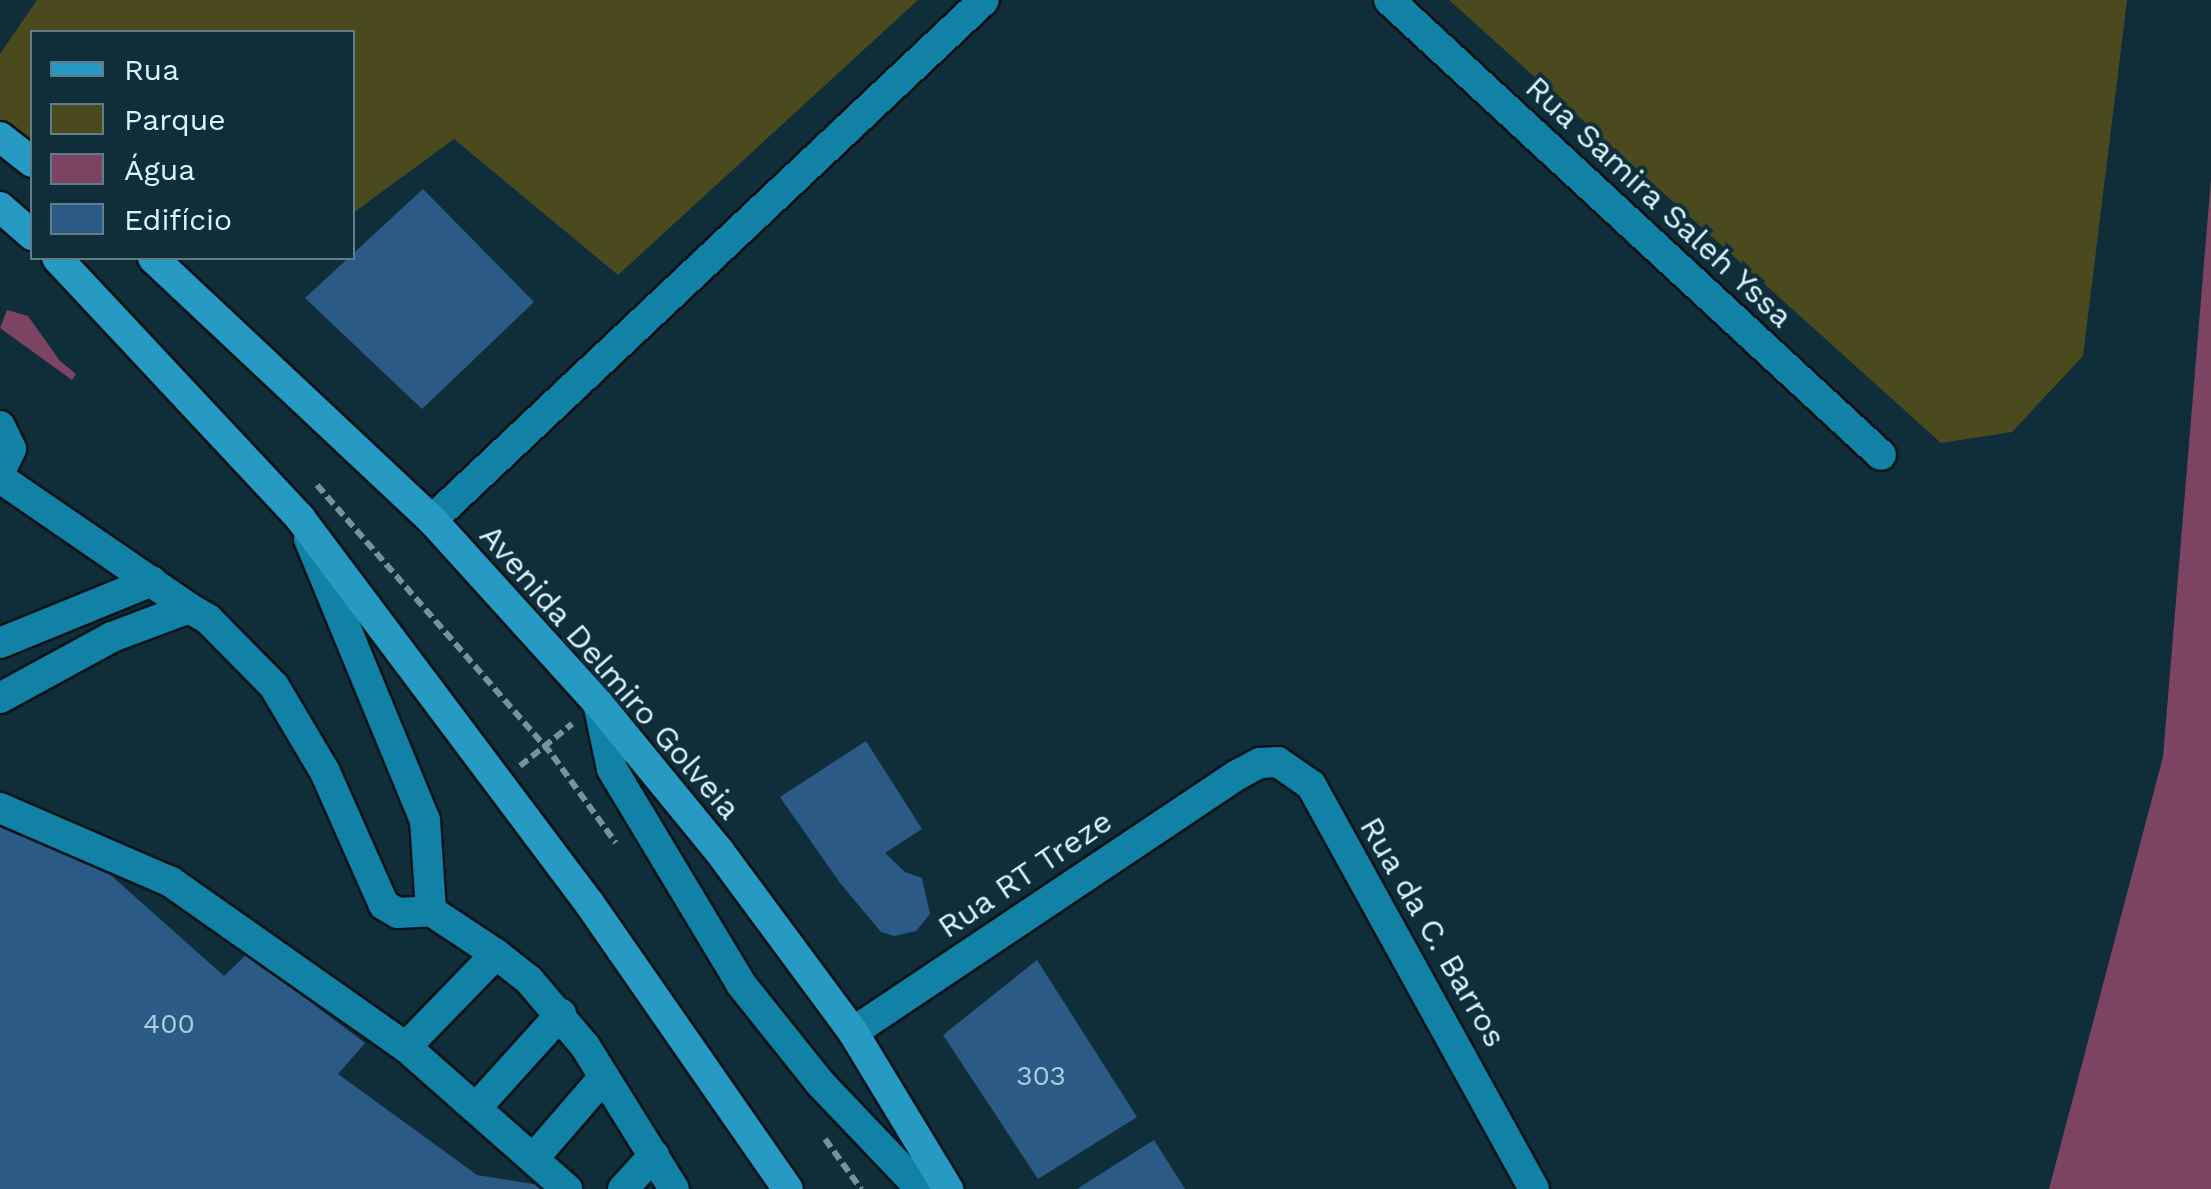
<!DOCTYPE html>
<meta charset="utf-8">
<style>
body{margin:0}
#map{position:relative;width:2211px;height:1189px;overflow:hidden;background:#0f2e3a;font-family:"Work Sans",sans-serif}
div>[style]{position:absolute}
.green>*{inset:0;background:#4b4a1f}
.water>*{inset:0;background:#7c4462}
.building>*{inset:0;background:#2a5a85}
.path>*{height:6px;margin-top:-3px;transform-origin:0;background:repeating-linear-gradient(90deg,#76929e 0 10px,transparent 0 15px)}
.roads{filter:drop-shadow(2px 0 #081419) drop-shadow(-2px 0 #081419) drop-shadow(0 2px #081419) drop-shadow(0 -2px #081419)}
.minor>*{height:30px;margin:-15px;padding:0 15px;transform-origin:15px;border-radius:15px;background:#1281a6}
.major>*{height:30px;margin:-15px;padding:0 15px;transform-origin:15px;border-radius:15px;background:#269ac2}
span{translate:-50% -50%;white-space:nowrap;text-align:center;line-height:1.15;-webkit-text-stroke:8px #0f2e3a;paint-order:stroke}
.number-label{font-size:28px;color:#adcde0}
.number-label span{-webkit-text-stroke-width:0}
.street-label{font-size:32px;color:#d9f3ff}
.legend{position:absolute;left:30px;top:30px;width:325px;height:230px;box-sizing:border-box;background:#0f2e3a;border:2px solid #607d89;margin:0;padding:12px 18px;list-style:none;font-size:30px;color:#d9f3ff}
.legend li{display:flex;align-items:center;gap:20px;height:50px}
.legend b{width:50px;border:2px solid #607d89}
</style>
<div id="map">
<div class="green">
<i style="clip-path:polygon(37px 0,918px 0,618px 275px,454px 139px,353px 213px,352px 32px,32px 32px,32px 147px,0 129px,0 54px)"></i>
<i style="clip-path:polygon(1449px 0,2127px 0,2083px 356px,2012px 432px,1941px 443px)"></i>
</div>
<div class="water">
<i style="clip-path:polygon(2211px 179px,2211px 1189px,2049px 1189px,2163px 757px)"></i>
<i style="clip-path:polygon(7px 310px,28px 316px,60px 361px,76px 374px,72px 380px,0 328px)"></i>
</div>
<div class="building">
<i style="clip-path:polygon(423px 189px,534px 302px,422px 409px,305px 298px)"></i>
<i style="clip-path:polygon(866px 741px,922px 829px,885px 853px,905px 872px,922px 878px,930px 914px,916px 931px,894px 936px,881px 932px,840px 883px,780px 797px)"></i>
<i style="clip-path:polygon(0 822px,96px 862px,224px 976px,247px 954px,365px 1043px,338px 1074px,477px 1175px,539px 1185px,543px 1189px,0 1189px)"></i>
<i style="clip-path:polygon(1037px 960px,1137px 1117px,1038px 1179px,943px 1035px)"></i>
<i style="clip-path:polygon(1154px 1140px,1185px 1189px,1077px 1189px)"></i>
</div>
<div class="path">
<i style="left:317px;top:485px;width:359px;rotate:48.9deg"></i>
<i style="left:553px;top:756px;width:107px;rotate:54.1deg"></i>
<i style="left:520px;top:766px;width:67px;rotate:-38.9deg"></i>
<i style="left:825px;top:1139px;width:62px;rotate:54.2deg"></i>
</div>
<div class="roads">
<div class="minor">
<i style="left:1389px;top:0;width:670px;rotate:42.76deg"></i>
<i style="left:0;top:426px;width:25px;rotate:64deg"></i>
<i style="left:11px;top:449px;width:25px;rotate:116deg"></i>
<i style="left:0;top:478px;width:229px;rotate:34.5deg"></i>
<i style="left:432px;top:520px;width:758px;rotate:-43.29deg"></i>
<i style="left:309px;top:539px;width:304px;rotate:67.6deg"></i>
<i style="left:425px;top:820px;width:91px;rotate:86.2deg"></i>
<i style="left:431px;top:911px;width:78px;rotate:33.5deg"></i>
<i style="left:496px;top:954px;width:129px;rotate:134.1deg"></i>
<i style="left:0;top:643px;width:164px;rotate:-22.2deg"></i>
<i style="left:0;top:698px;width:128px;rotate:-28.6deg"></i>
<i style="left:112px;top:637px;width:82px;rotate:-20.6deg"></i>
<i style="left:189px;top:608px;width:22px;rotate:30deg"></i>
<i style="left:208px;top:619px;width:94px;rotate:45.4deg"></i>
<i style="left:274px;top:686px;width:100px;rotate:59.3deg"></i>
<i style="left:325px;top:772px;width:145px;rotate:66.1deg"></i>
<i style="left:384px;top:905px;width:16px;rotate:30deg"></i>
<i style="left:398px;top:913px;width:33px;rotate:-3deg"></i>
<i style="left:598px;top:703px;width:67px;rotate:78deg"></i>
<i style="left:612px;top:769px;width:251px;rotate:59deg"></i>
<i style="left:741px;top:984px;width:127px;rotate:51.4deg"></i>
<i style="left:820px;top:1083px;width:146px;rotate:46.4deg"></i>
<i style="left:0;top:808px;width:186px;rotate:23.4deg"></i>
<i style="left:171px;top:882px;width:287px;rotate:35.1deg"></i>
<i style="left:406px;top:1047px;width:215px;rotate:41.4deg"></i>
<i style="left:496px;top:954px;width:42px;rotate:38.2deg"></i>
<i style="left:529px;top:980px;width:87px;rotate:49.7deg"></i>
<i style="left:585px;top:1046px;width:168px;rotate:58.1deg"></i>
<i style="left:853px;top:1032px;width:462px;rotate:-33.8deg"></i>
<i style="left:1237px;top:775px;width:26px;rotate:-28deg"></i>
<i style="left:1260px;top:763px;width:18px;rotate:-3deg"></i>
<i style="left:1278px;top:762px;width:40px;rotate:34.9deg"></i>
<i style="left:1311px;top:785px;width:461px;rotate:61.1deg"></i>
<i style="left:476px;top:1108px;width:127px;rotate:-47.9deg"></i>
<i style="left:534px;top:1158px;width:107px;rotate:-49.2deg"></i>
<i style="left:623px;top:1189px;width:46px;rotate:-47.6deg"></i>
</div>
<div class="major">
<i style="left:0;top:137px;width:41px;rotate:38deg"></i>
<i style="left:0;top:207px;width:43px;rotate:41.2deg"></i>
<i style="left:57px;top:258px;width:356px;rotate:46.9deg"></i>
<i style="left:300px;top:518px;width:481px;rotate:53.1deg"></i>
<i style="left:589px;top:903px;width:348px;rotate:55.2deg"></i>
<i style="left:153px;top:258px;width:383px;rotate:43.2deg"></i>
<i style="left:432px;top:520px;width:247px;rotate:47.8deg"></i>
<i style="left:598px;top:703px;width:191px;rotate:50.7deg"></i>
<i style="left:719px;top:851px;width:225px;rotate:53.5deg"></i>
<i style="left:853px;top:1032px;width:184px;rotate:58.8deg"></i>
</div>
</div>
<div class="number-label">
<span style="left:169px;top:1024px">400</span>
<span style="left:1041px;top:1076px">303</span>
</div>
<div class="street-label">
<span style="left:1659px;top:202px;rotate:43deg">Rua Samira Saleh Yssa</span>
<span style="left:610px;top:672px;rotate:49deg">Avenida Delmiro Golveia</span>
<span style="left:1025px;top:874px;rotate:-34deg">Rua RT Treze</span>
<span style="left:1433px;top:932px;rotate:60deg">Rua da C. Barros</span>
</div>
<ul class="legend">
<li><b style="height:12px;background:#269ac2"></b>Rua</li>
<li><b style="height:28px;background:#4b4a1f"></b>Parque</li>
<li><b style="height:28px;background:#7c4462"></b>Água</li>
<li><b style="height:28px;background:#2a5a85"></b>Edifício</li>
</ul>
</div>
